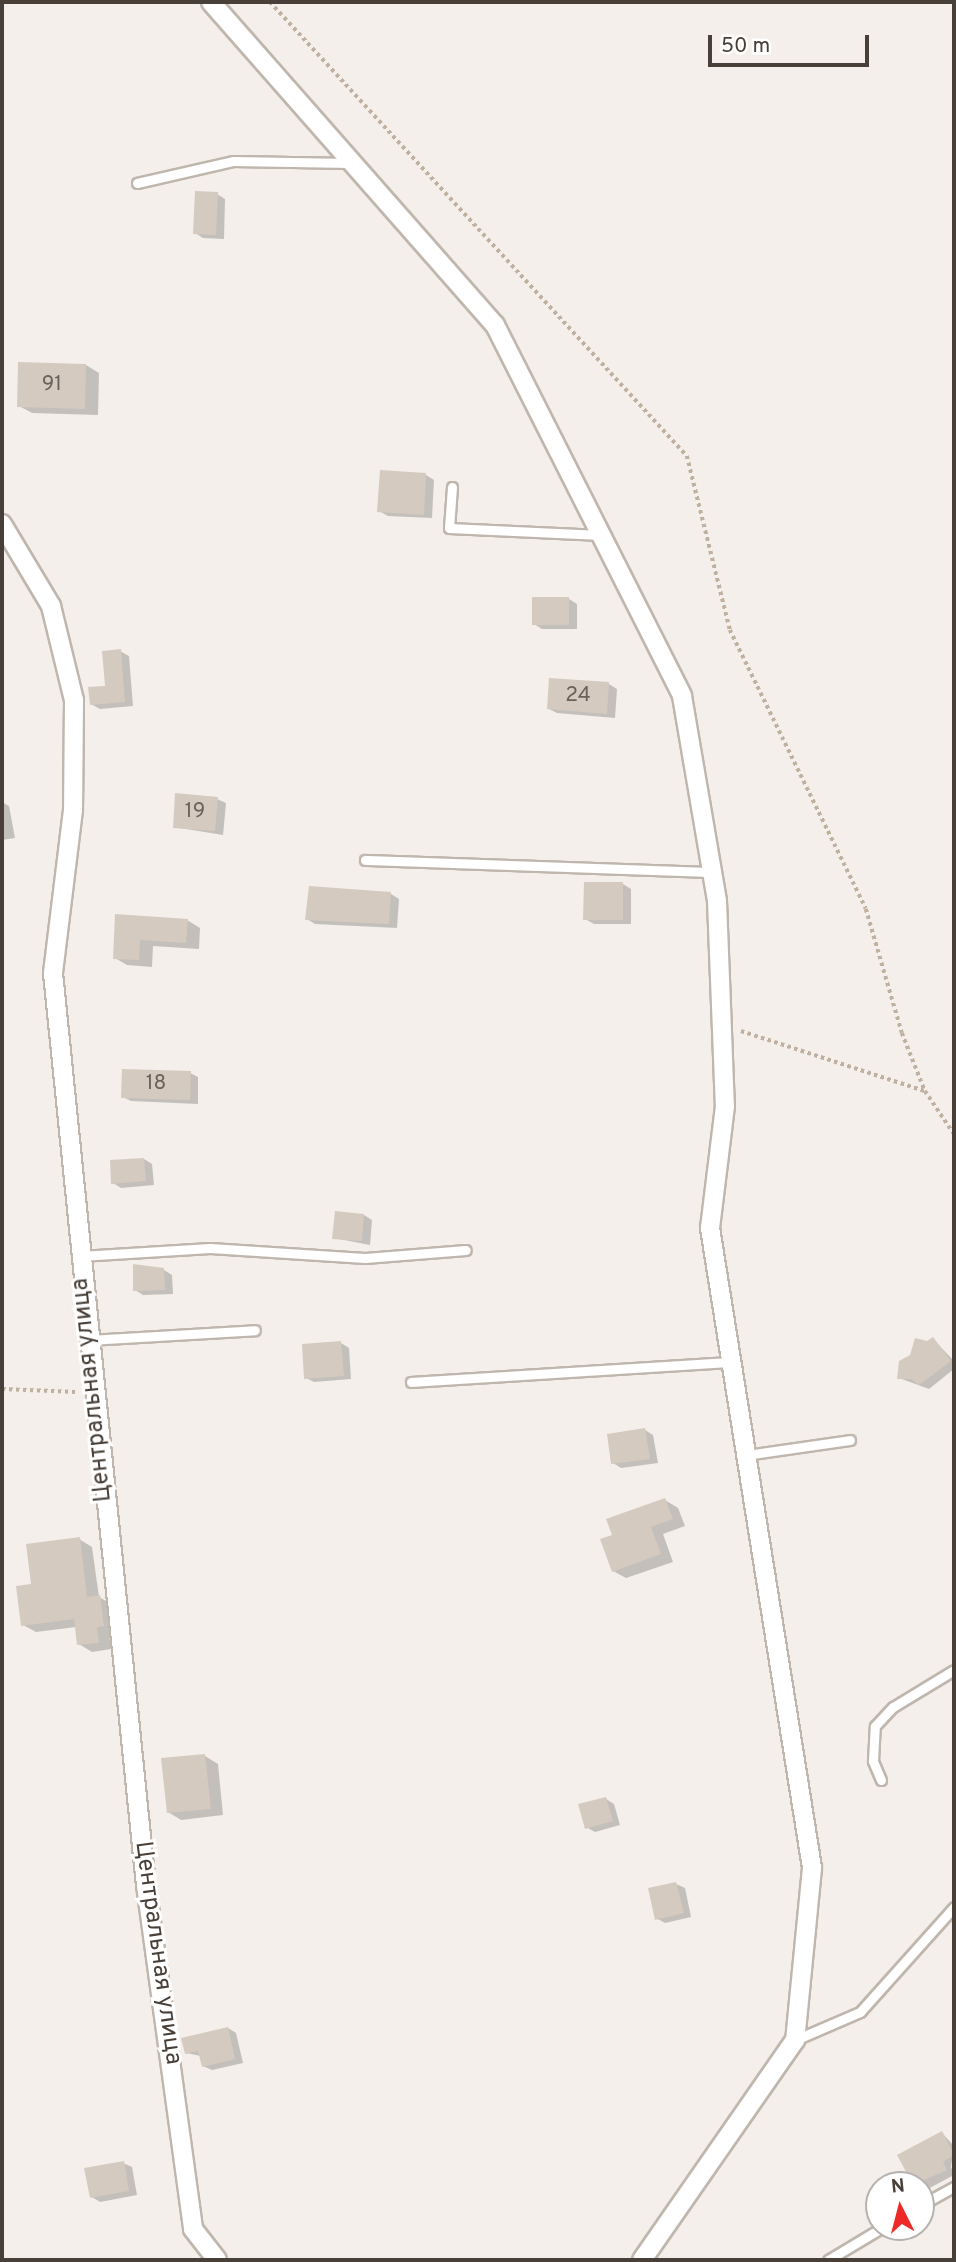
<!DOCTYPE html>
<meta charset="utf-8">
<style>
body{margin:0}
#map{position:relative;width:956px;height:2262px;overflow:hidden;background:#f4efea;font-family:Overpass,sans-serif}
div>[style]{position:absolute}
.shadow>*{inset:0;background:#0003}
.building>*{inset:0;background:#d5cac0}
.path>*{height:3.5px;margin-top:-1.75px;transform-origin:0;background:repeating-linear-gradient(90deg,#c0b09f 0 3.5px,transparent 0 7px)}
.roads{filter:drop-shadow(2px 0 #bfb6ad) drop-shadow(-2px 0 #bfb6ad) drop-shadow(0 2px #bfb6ad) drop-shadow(0 -2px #bfb6ad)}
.lane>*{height:9px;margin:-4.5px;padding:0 4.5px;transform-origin:4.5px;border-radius:4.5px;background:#fff}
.street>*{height:18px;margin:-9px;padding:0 9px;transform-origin:9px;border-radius:9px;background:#fff}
span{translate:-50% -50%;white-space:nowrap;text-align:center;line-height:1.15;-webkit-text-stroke:6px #fff;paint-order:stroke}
.number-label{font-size:21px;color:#6a625a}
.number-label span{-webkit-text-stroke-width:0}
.street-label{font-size:24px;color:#473f38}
.frame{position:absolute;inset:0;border:4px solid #473f38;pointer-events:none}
.north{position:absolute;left:865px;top:2171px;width:70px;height:70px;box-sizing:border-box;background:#fff;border:2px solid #b5b2af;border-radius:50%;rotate:354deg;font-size:19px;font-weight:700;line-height:28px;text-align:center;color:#473f38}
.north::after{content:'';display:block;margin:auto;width:24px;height:32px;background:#ed2a28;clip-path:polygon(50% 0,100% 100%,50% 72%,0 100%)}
.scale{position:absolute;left:708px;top:35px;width:161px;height:32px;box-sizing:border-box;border:4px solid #473f38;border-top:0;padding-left:9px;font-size:21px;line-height:24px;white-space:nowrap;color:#473f38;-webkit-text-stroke:5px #fff;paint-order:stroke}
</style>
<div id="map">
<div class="shadow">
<i style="clip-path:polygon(217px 194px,225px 199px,224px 239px,203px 238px,195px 233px)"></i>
<i style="clip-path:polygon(86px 365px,99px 373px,98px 415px,32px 413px,19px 406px)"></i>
<i style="clip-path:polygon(426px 475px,434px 480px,432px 518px,388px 516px,379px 511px)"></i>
<i style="clip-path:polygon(569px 599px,577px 604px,577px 629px,542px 629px,534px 624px)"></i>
<i style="clip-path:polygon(120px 651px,129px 656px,133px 706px,100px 709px,91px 704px,107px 687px)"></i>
<i style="clip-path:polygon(609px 684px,617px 689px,615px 718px,557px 713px,549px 709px)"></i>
<i style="clip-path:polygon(217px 799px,226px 803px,223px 835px,174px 827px)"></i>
<i style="clip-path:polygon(2px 802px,9px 806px,15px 838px,2px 840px)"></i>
<i style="clip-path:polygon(623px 884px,631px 889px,631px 924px,594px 924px,585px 919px)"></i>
<i style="clip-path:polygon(391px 894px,399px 899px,397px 928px,315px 924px,307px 919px)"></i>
<i style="clip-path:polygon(117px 916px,187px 920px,200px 928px,199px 949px,153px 946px,152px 967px,127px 965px,115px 958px)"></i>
<i style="clip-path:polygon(190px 1073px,198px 1077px,198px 1104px,131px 1101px,123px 1097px)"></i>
<i style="clip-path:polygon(144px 1159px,152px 1164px,154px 1185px,121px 1188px,113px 1183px)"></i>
<i style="clip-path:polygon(364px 1215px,372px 1220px,370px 1245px,334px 1238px)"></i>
<i style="clip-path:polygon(164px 1270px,172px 1275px,173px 1294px,143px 1295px,135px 1290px)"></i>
<i style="clip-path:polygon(933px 1339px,954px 1361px,954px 1369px,929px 1389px,899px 1378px)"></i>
<i style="clip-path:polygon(341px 1343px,349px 1348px,351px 1379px,314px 1382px,306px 1378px)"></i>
<i style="clip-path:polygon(645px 1430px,653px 1435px,658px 1463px,621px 1468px,613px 1463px)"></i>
<i style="clip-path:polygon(665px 1500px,678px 1508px,685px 1526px,663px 1534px,673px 1562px,626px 1578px,613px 1571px,614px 1536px)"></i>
<i style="clip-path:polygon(79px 1539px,92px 1547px,99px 1597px,113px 1605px,116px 1633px,109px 1634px,111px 1649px,92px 1652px,79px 1644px,76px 1627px,36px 1632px,23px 1625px,33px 1586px)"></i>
<i style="clip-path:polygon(205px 1756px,218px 1764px,223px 1815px,181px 1820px,168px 1812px)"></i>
<i style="clip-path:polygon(606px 1799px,614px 1804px,620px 1825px,595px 1832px,586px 1827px)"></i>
<i style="clip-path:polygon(676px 1884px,685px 1888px,691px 1917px,665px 1923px,656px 1918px)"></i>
<i style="clip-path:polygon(228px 2028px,236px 2033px,243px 2063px,212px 2070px,203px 2066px,201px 2056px,186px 2053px)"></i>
<i style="clip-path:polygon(942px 2133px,954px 2146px,951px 2167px,954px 2175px,924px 2191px,915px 2185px,899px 2155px)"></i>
<i style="clip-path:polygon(123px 2163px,132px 2167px,137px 2195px,100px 2202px,92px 2197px)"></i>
</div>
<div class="building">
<i style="clip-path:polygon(195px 191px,218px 192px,216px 235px,193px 234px)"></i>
<i style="clip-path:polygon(18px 362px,86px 364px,85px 409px,17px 407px)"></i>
<i style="clip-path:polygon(380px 470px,426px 473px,424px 515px,377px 512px)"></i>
<i style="clip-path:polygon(532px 597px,569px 597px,569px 625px,532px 625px)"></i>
<i style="clip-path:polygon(121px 649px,125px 702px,90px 705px,88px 687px,105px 686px,102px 651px)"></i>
<i style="clip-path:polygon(549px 678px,609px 682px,607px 714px,547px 709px)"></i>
<i style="clip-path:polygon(175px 793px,218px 797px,215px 831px,173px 828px)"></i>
<i style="clip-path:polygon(584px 882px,623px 882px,623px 920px,583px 920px)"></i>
<i style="clip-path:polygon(309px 886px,391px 892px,389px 924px,305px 920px)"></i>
<i style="clip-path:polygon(115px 914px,188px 919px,186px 943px,140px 940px,139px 960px,113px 959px)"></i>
<i style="clip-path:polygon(122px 1069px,191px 1071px,190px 1100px,121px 1098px)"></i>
<i style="clip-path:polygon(144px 1158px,146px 1181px,111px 1184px,110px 1160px)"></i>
<i style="clip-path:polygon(335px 1211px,364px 1214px,362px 1241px,332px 1239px)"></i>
<i style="clip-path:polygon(133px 1264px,164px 1268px,165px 1290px,133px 1291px)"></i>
<i style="clip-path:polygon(933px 1337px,951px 1361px,919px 1385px,911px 1379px,897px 1379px,899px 1361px,910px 1355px,915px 1338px,927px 1341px)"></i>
<i style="clip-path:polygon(341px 1341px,344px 1376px,304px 1379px,302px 1344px)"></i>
<i style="clip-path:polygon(645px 1428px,650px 1459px,611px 1464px,607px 1434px)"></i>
<i style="clip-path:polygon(665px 1498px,673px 1519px,651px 1527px,661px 1554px,612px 1572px,600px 1539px,612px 1535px,606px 1519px)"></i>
<i style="clip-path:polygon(80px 1537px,87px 1597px,100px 1595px,104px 1626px,97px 1627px,99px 1643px,77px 1645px,74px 1619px,21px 1626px,16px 1586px,31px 1584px,26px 1544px)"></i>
<i style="clip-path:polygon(205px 1754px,211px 1809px,167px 1813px,161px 1758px)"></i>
<i style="clip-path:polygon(606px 1797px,613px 1821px,585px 1829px,578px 1804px)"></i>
<i style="clip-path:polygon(676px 1882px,684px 1913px,655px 1920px,648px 1888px)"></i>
<i style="clip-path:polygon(228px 2027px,235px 2059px,202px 2067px,198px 2051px,185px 2054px,181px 2038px)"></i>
<i style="clip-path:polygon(942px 2131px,954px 2155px,943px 2162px,947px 2170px,913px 2185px,897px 2155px)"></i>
<i style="clip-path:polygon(124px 2161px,129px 2191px,90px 2198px,84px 2168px)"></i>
</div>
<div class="path">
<i style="left:270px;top:2px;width:616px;rotate:47.43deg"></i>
<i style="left:687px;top:456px;width:179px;rotate:76.1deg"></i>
<i style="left:730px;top:630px;width:310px;rotate:64deg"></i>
<i style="left:866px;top:909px;width:129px;rotate:73.8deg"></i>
<i style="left:902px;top:1033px;width:62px;rotate:68.4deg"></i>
<i style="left:925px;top:1091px;width:52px;rotate:56deg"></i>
<i style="left:741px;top:1031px;width:194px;rotate:18.1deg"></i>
<i style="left:2px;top:1389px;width:75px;rotate:2.3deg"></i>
</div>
<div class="roads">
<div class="lane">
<i style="left:137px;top:183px;width:98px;rotate:-12.9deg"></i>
<i style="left:233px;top:161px;width:117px;rotate:1deg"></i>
<i style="left:452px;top:487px;width:41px;rotate:94.2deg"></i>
<i style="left:449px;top:528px;width:152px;rotate:2.6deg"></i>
<i style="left:365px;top:860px;width:347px;rotate:2deg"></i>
<i style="left:80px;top:1256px;width:130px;rotate:-3.5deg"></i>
<i style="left:210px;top:1248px;width:155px;rotate:3.7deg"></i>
<i style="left:365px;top:1258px;width:101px;rotate:-4.5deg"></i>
<i style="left:89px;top:1340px;width:166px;rotate:-3.4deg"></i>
<i style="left:411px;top:1382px;width:322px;rotate:-3.6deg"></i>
<i style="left:746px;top:1455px;width:105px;rotate:-8.2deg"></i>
<i style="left:881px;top:1780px;width:21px;rotate:-113deg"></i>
<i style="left:873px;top:1761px;width:35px;rotate:-87deg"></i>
<i style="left:875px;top:1726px;width:26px;rotate:-47deg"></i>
<i style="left:893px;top:1707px;width:71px;rotate:-31.2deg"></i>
<i style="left:795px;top:2040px;width:71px;rotate:-23.3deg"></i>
<i style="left:860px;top:2012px;width:141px;rotate:-48.2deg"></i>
<i style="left:921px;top:2205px;width:38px;rotate:-29deg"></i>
<i style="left:828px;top:2260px;width:64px;rotate:-31deg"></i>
</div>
<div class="street">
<i style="left:211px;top:2px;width:430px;rotate:48.7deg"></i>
<i style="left:495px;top:325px;width:415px;rotate:63.2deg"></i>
<i style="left:682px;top:696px;width:208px;rotate:80.3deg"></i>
<i style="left:717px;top:901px;width:205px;rotate:87.8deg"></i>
<i style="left:725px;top:1106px;width:123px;rotate:97deg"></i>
<i style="left:710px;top:1228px;width:648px;rotate:80.94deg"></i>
<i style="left:812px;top:1868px;width:173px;rotate:95.6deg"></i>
<i style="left:795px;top:2040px;width:268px;rotate:124.8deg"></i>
<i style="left:2px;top:524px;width:96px;rotate:59.1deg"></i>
<i style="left:51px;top:606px;width:97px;rotate:76.3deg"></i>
<i style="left:74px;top:700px;width:110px;rotate:90.5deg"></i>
<i style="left:73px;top:810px;width:164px;rotate:97deg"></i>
<i style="left:53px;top:973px;width:917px;rotate:84.18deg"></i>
<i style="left:146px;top:1885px;width:347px;rotate:82.2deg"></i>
<i style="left:193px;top:2229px;width:39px;rotate:52deg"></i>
</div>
</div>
<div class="number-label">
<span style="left:52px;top:385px">91</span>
<span style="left:578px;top:696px">24</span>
<span style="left:195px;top:812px">19</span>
<span style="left:156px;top:1084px">18</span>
</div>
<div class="street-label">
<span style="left:93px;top:1390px;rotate:-96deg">Центральная улица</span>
<span style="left:157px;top:1953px;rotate:82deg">Центральная улица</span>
</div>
<div class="frame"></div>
<div class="north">N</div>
<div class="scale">50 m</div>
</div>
